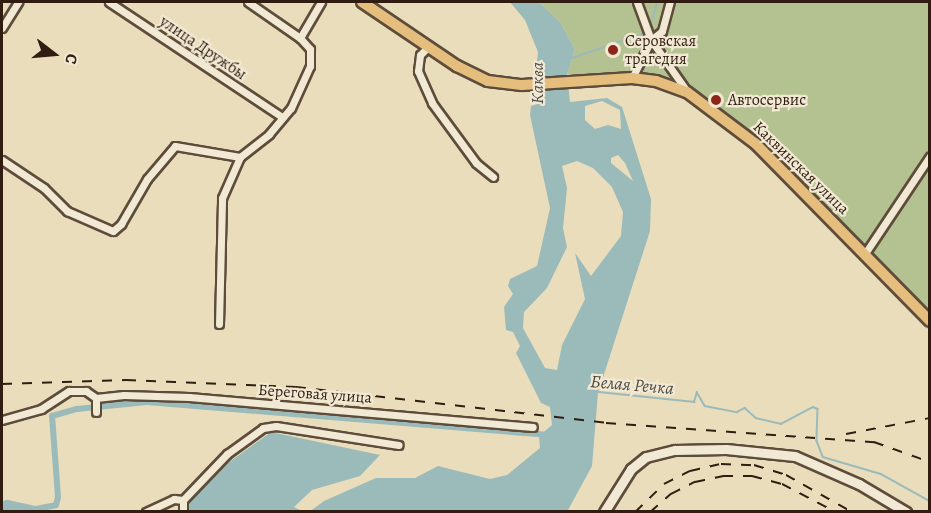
<!DOCTYPE html>
<meta charset="utf-8">
<style>
body{margin:0}
#map{position:relative;width:931px;height:513px;overflow:hidden;background:#eaddbb;font-family:Alegreya,serif}
div>[style]{position:absolute}
.green>*{inset:0;background:#b4c292}
.water>*{inset:0;background:#9bbaba}
.stream>*{height:1.5px;margin:-0.75px;padding:0 0.75px;transform-origin:0.75px;border-radius:0.75px;background:#9bbaba}
.canal>*{height:6px;margin:-3px;padding:0 3px;transform-origin:3px;border-radius:3px;background:#9bbaba}
.river>*{height:10px;margin:-5px;padding:0 5px;transform-origin:5px;border-radius:5px;background:#9bbaba}
.roads{filter:drop-shadow(2px 0 #5e4c3b) drop-shadow(-2px 0 #5e4c3b) drop-shadow(0 2px #5e4c3b) drop-shadow(0 -2px #5e4c3b)}
.street>*{height:7px;margin:-3.5px;padding:0 3.5px;transform-origin:3.5px;border-radius:3.5px;background:#f1e9d3}
.secondary>*{height:9px;margin:-4.5px;padding:0 4.5px;transform-origin:4.5px;border-radius:4.5px;background:#f1e9d3}
.primary>*{height:10px;margin:-5px;padding:0 5px;transform-origin:5px;border-radius:5px;background:#e5be7e}
.rail>*{height:1.5px;margin-top:-0.75px;transform-origin:0;background:repeating-linear-gradient(90deg,#301c10 0 10px,transparent 0 20px)}
.dots>*{width:16px;height:16px;translate:-50% -50%;box-sizing:border-box;border:3px solid #f1e9d3;border-radius:50%}
span{translate:-50% -50%;white-space:nowrap;text-align:center;line-height:1.15;-webkit-text-stroke:4.5px #f1e9d3;paint-order:stroke}
.poi-label{font-size:16px;color:#301c10}
.left{translate:0 -50%;text-align:left}
.street-label{font-size:16px;color:#301c10}
.water-label{font-size:18px;color:#504b43;font-style:italic}
.frame{position:absolute;inset:0;border:3px solid #301c10;pointer-events:none}
.north{position:absolute;left:24px;top:24px;width:60px;height:60px;-webkit-text-stroke:4px #f1e9d3;paint-order:stroke;rotate:106deg;font-size:16px;font-weight:700;line-height:24px;text-align:center;color:#301c10}
.north::after{content:'';display:block;margin:auto;width:21px;height:27px;background:#301c10;clip-path:polygon(50% 0,100% 100%,50% 72%,0 100%)}
</style>
<div id="map">
<div class="green">
<i style="clip-path:polygon(539px 2px,929px 2px,929px 321px,728px 120px,719px 105px,691px 87px,661px 75px,567px 74px,575px 49px,560px 22px)"></i>
</div>
<div class="water">
<i style="clip-path:polygon(evenodd,510px 2px,539px 2px,560px 22px,575px 49px,567px 74px,570px 102px,607px 98px,622px 107px,651px 199px,650px 231px,598px 393px,592px 466px,567px 512px,309px 512px,324px 501px,376px 478px,415px 478px,438px 466px,490px 479px,507px 475px,540px 448px,539px 436px,552px 425px,550px 407px,541px 403px,516px 353px,520px 346px,513px 332px,506px 330px,504px 307px,513px 294px,508px 286px,510px 279px,537px 266px,550px 208px,530px 115px,531px 106px,541px 103px,536px 71px,538px 52px,525px 20px,510px 2px,602px 101px,620px 110px,621px 129px,608px 125px,595px 129px,585px 120px,585px 106px,602px 101px,510px 2px,618px 155px,625px 163px,633px 181px,611px 163px,611px 158px,618px 155px,510px 2px,577px 161px,593px 168px,612px 187px,623px 212px,621px 236px,591px 276px,575px 253px,585px 299px,562px 345px,557px 370px,545px 368px,523px 328px,524px 312px,547px 288px,567px 247px,563px 228px,567px 188px,562px 166px,577px 161px)"></i>
<i style="clip-path:polygon(271px 432px,380px 455px,360px 476px,312px 490px,294px 507px,302px 511px,186px 512px,189px 500px,228px 463px)"></i>
</div>
<div class="stream">
<i style="left:649px;top:29px;width:28px;rotate:-73deg"></i>
<i style="left:572px;top:58px;width:74px;rotate:-18.9deg"></i>
<i style="left:599px;top:392px;width:96px;rotate:6deg"></i>
<i style="left:694px;top:402px;width:10px;rotate:-73deg"></i>
<i style="left:697px;top:392px;width:16px;rotate:60deg"></i>
<i style="left:705px;top:406px;width:33px;rotate:11deg"></i>
<i style="left:737px;top:412px;width:9px;rotate:-27deg"></i>
<i style="left:745px;top:408px;width:15px;rotate:42deg"></i>
<i style="left:756px;top:418px;width:26px;rotate:13deg"></i>
<i style="left:781px;top:424px;width:36px;rotate:-28deg"></i>
<i style="left:813px;top:407px;width:5px;rotate:22deg"></i>
<i style="left:818px;top:409px;width:32px;rotate:92deg"></i>
<i style="left:817px;top:441px;width:17px;rotate:69deg"></i>
<i style="left:823px;top:457px;width:60px;rotate:16.3deg"></i>
<i style="left:881px;top:474px;width:56px;rotate:28.9deg"></i>
</div>
<div class="canal">
<i style="left:36px;top:509px;width:20px;rotate:-11deg"></i>
<i style="left:56px;top:505px;width:8px;rotate:-76deg"></i>
<i style="left:58px;top:497px;width:81px;rotate:-94.2deg"></i>
<i style="left:52px;top:416px;width:26px;rotate:-16deg"></i>
<i style="left:77px;top:409px;width:70px;rotate:-5.7deg"></i>
<i style="left:147px;top:402px;width:401px;rotate:4.7deg"></i>
</div>
<div class="river">
<i style="left:2px;top:509px;width:6px;rotate:-39deg"></i>
<i style="left:7px;top:505px;width:34px;rotate:12deg"></i>
</div>
<div class="roads">
<div class="street">
<i style="left:109px;top:2px;width:208px;rotate:33.6deg"></i>
<i style="left:637px;top:2px;width:40px;rotate:69.8deg"></i>
<i style="left:651px;top:40px;width:61px;rotate:55deg"></i>
<i style="left:2px;top:28px;width:31px;rotate:-58deg"></i>
<i style="left:300px;top:38px;width:42px;rotate:-59.7deg"></i>
<i style="left:428px;top:47px;width:11px;rotate:135deg"></i>
<i style="left:420px;top:55px;width:16px;rotate:97deg"></i>
<i style="left:418px;top:71px;width:35px;rotate:66deg"></i>
<i style="left:432px;top:103px;width:74px;rotate:53.7deg"></i>
<i style="left:476px;top:163px;width:22px;rotate:39deg"></i>
<i style="left:632px;top:78px;width:42px;rotate:-63.4deg"></i>
<i style="left:651px;top:40px;width:14px;rotate:-39deg"></i>
<i style="left:662px;top:31px;width:30px;rotate:-75deg"></i>
<i style="left:2px;top:160px;width:50px;rotate:33.7deg"></i>
<i style="left:44px;top:188px;width:33px;rotate:45deg"></i>
<i style="left:67px;top:211px;width:50px;rotate:23.5deg"></i>
<i style="left:113px;top:231px;width:11px;rotate:-41deg"></i>
<i style="left:121px;top:224px;width:52px;rotate:-60deg"></i>
<i style="left:147px;top:179px;width:43px;rotate:-49.7deg"></i>
<i style="left:175px;top:146px;width:66px;rotate:9.6deg"></i>
<i style="left:866px;top:252px;width:115px;rotate:-56.3deg"></i>
<i style="left:219px;top:324px;width:126px;rotate:-88.6deg"></i>
<i style="left:222px;top:198px;width:45px;rotate:-66.3deg"></i>
<i style="left:240px;top:157px;width:37px;rotate:-38deg"></i>
<i style="left:269px;top:134px;width:34px;rotate:-50deg"></i>
<i style="left:291px;top:108px;width:46px;rotate:-65.7deg"></i>
<i style="left:310px;top:66px;width:17px;rotate:-90deg"></i>
<i style="left:310px;top:49px;width:15px;rotate:-132deg"></i>
<i style="left:300px;top:38px;width:63px;rotate:-145.3deg"></i>
<i style="left:96px;top:398px;width:28px;rotate:-6deg"></i>
<i style="left:124px;top:395px;width:65px;rotate:1.8deg"></i>
<i style="left:189px;top:397px;width:345px;rotate:5deg"></i>
<i style="left:2px;top:420px;width:41px;rotate:-15.8deg"></i>
<i style="left:41px;top:409px;width:33px;rotate:-33deg"></i>
<i style="left:69px;top:391px;width:17px"></i>
<i style="left:86px;top:391px;width:12px;rotate:35deg"></i>
<i style="left:96px;top:398px;width:14px;rotate:90deg"></i>
<i style="left:146px;top:512px;width:31px;rotate:-25deg"></i>
<i style="left:174px;top:499px;width:9px;rotate:6deg"></i>
<i style="left:183px;top:500px;width:64px;rotate:-46.3deg"></i>
<i style="left:227px;top:454px;width:44px;rotate:-35.8deg"></i>
<i style="left:263px;top:428px;width:13px;rotate:-9deg"></i>
<i style="left:276px;top:426px;width:124px;rotate:8.8deg"></i>
<i style="left:183px;top:512px;width:12px;rotate:-90deg"></i>
</div>
<div class="secondary">
<i style="left:604px;top:512px;width:51px;rotate:-57.9deg"></i>
<i style="left:631px;top:469px;width:19px;rotate:-39deg"></i>
<i style="left:646px;top:457px;width:30px;rotate:-14deg"></i>
<i style="left:675px;top:450px;width:51px;rotate:-1.1deg"></i>
<i style="left:726px;top:449px;width:69px;rotate:5.8deg"></i>
<i style="left:795px;top:456px;width:70px;rotate:23.6deg"></i>
<i style="left:859px;top:484px;width:55px;rotate:30.8deg"></i>
</div>
<div class="primary">
<i style="left:362px;top:2px;width:115px;rotate:34deg"></i>
<i style="left:457px;top:66px;width:34px;rotate:26deg"></i>
<i style="left:488px;top:81px;width:34px;rotate:7deg"></i>
<i style="left:522px;top:85px;width:110px;rotate:-3.6deg"></i>
<i style="left:632px;top:78px;width:24px;rotate:7deg"></i>
<i style="left:656px;top:81px;width:33px;rotate:20deg"></i>
<i style="left:687px;top:92px;width:86px;rotate:37deg"></i>
<i style="left:756px;top:144px;width:248px;rotate:45.5deg"></i>
</div>
</div>
<div class="rail">
<i style="left:2px;top:384px;width:124px;rotate:-1.8deg"></i>
<i style="left:126px;top:380px;width:170px;rotate:2.4deg"></i>
<i style="left:296px;top:387px;width:312px;rotate:6.6deg"></i>
<i style="left:606px;top:423px;width:269px;rotate:4.1deg"></i>
<i style="left:874px;top:442px;width:59px;rotate:19.7deg"></i>
<i style="left:846px;top:434px;width:86px;rotate:-10.8deg"></i>
<i style="left:635px;top:512px;width:40px;rotate:-44deg"></i>
<i style="left:664px;top:484px;width:29px;rotate:-27deg"></i>
<i style="left:690px;top:471px;width:32px;rotate:-13deg"></i>
<i style="left:721px;top:464px;width:33px;rotate:2deg"></i>
<i style="left:754px;top:465px;width:34px;rotate:17deg"></i>
<i style="left:786px;top:475px;width:76px;rotate:29.3deg"></i>
<i style="left:650px;top:512px;width:28px;rotate:-41deg"></i>
<i style="left:671px;top:494px;width:27px;rotate:-27deg"></i>
<i style="left:695px;top:482px;width:29px;rotate:-12deg"></i>
<i style="left:723px;top:476px;width:29px"></i>
<i style="left:752px;top:476px;width:31px;rotate:15deg"></i>
<i style="left:782px;top:484px;width:56px;rotate:27.5deg"></i>
</div>
<div class="dots">
<i style="left:613px;top:50px;background:#8f2418"></i>
<i style="left:716px;top:100px;background:#8f2418"></i>
</div>
<div class="poi-label">
<span class="left" style="left:625px;top:50px">Серовская<br>трагедия</span>
<span class="left" style="left:728px;top:100px">Автосервис</span>
</div>
<div class="street-label">
<span style="left:203px;top:48px;rotate:34deg">улица Дружбы</span>
<span style="left:801px;top:168px;rotate:44deg">Каквинская улица</span>
<span style="left:315px;top:394px;rotate:4deg">Береговая улица</span>
</div>
<div class="water-label">
<span style="left:537px;top:83px;rotate:-90deg">Каква</span>
<span style="left:632px;top:385px;rotate:5deg">Белая Речка</span>
</div>
<div class="frame"></div>
<div class="north">С</div>
</div>
